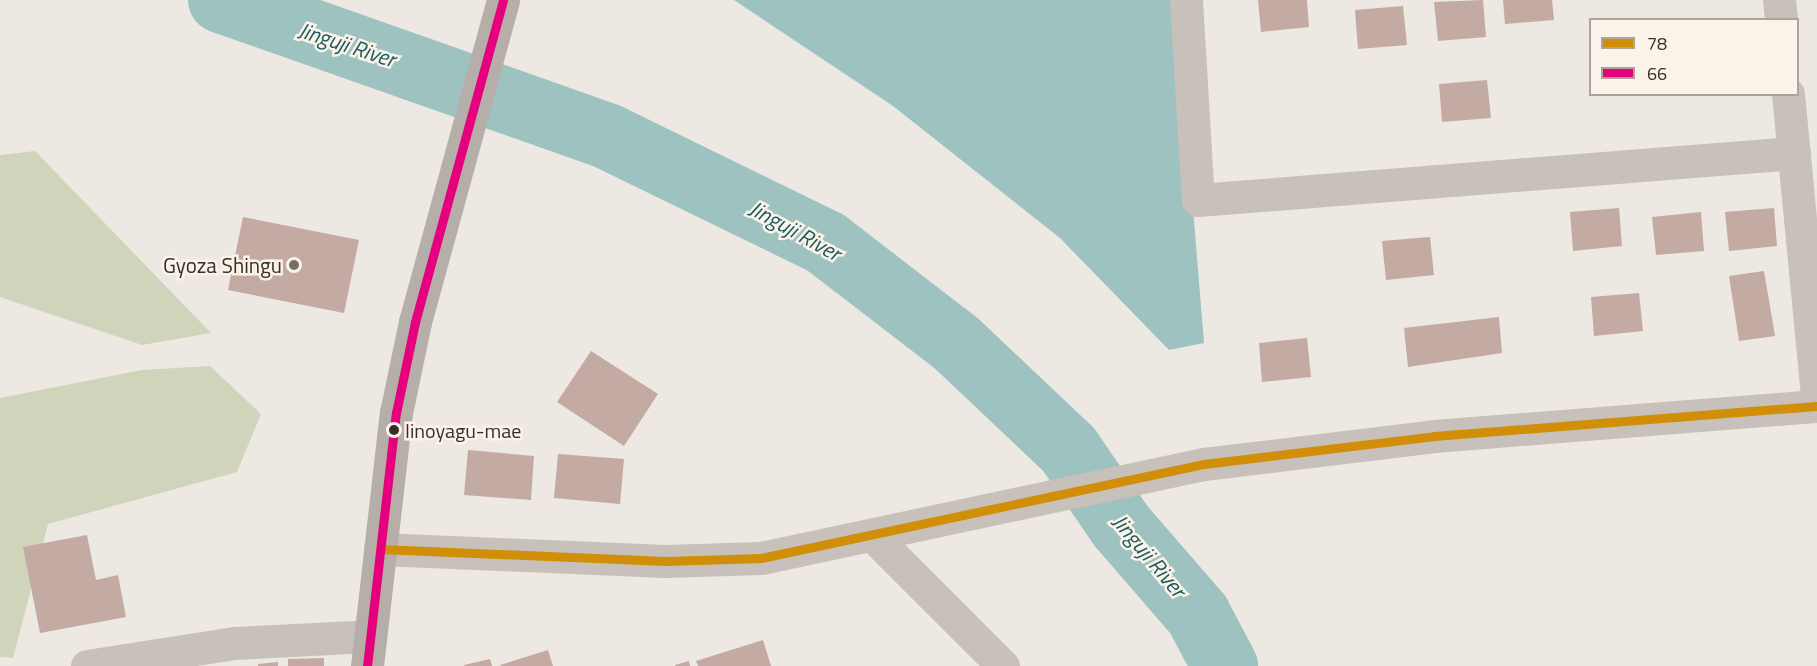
<!DOCTYPE html>
<style>
body{margin:0}
#map{position:relative;width:1817px;height:666px;overflow:hidden;background:#eee8e2;font-family:"Titillium Web",sans-serif}
div>[style]{position:absolute}
.green>*{inset:0;background:#d0d4bb}
.water>*{inset:0;background:#9dc2c0}
.river>*{height:66px;margin:-33px;padding:0 33px;transform-origin:33px;border-radius:33px;background:#9dc2c0}
.building>*{inset:0;background:#c3aaa3}
.minor>*{height:33px;margin:-16.5px;padding:0 16.5px;transform-origin:16.5px;border-radius:16.5px;background:#c8c0ba}
.major>*{height:33px;margin:-16.5px;padding:0 16.5px;transform-origin:16.5px;border-radius:16.5px;background:#b6aea9}
.bus-1>*{height:9px;margin:-4.5px;padding:0 4.5px;transform-origin:4.5px;border-radius:4.5px;background:#d18e08}
.bus-2>*{height:9px;margin:-4.5px;padding:0 4.5px;transform-origin:4.5px;border-radius:4.5px;background:#e5007d}
.dots>*{width:16px;height:16px;translate:-50% -50%;box-sizing:border-box;border:3px solid #fbf2e9;border-radius:50%}
span{translate:-50% -50%;white-space:nowrap;text-align:center;line-height:1.15;-webkit-text-stroke:5px #fbf2e9;paint-order:stroke}
.bus-label{font-size:20px;color:#392d28}
.left{translate:0 -50%;text-align:left}
.poi-label{font-size:21px;color:#392d28}
.right{translate:-100% -50%;text-align:right}
.water-label{font-size:22px;color:#1b5c5d;font-style:italic}
.legend{position:absolute;left:1589px;top:18px;width:210px;height:78px;box-sizing:border-box;background:#fbf2e9;border:2px solid #ada39c;margin:0;padding:8px 10px;list-style:none;font-size:18px;color:#392d28}
.legend li{display:flex;align-items:center;gap:12px;height:30px}
.legend b{width:30px;border:2px solid #ada39c}
</style>
<div id="map">
<div class="green">
<i style="clip-path:polygon(35px 151px,211px 333px,142px 345px,0 297px,0 155px)"></i>
<i style="clip-path:polygon(210px 366px,261px 414px,237px 472px,48px 524px,13px 658px,0 657px,0 398px,142px 370px)"></i>
</div>
<div class="water">
<i style="clip-path:polygon(734px 0,1176px 0,1204px 343px,1169px 350px,1060px 238px,893px 106px)"></i>
</div>
<div class="river">
<i style="left:221px;top:0;width:411px;rotate:19.4deg"></i>
<i style="left:609px;top:137px;width:242px;rotate:26deg"></i>
<i style="left:826px;top:243px;width:165px;rotate:37.6deg"></i>
<i style="left:957px;top:344px;width:154px;rotate:43.4deg"></i>
<i style="left:1069px;top:450px;width:92px;rotate:55.6deg"></i>
<i style="left:1121px;top:526px;width:118px;rotate:49.1deg"></i>
<i style="left:1198px;top:615px;width:58px;rotate:62.1deg"></i>
</div>
<div class="building">
<i style="clip-path:polygon(1258px 0,1307px 0,1309px 27px,1261px 32px)"></i>
<i style="clip-path:polygon(1483px 0,1486px 37px,1438px 41px,1434px 2px)"></i>
<i style="clip-path:polygon(1503px 0,1552px 0,1554px 20px,1505px 24px)"></i>
<i style="clip-path:polygon(1403px 6px,1407px 45px,1358px 49px,1355px 10px)"></i>
<i style="clip-path:polygon(1487px 80px,1491px 118px,1442px 122px,1439px 84px)"></i>
<i style="clip-path:polygon(1619px 208px,1622px 246px,1573px 251px,1570px 212px)"></i>
<i style="clip-path:polygon(1774px 208px,1777px 246px,1729px 251px,1725px 212px)"></i>
<i style="clip-path:polygon(1701px 212px,1704px 251px,1656px 255px,1652px 217px)"></i>
<i style="clip-path:polygon(243px 217px,359px 240px,344px 313px,228px 290px)"></i>
<i style="clip-path:polygon(1430px 237px,1434px 275px,1386px 280px,1382px 241px)"></i>
<i style="clip-path:polygon(1764px 271px,1775px 336px,1739px 341px,1729px 276px)"></i>
<i style="clip-path:polygon(1639px 293px,1643px 331px,1594px 336px,1591px 297px)"></i>
<i style="clip-path:polygon(1499px 317px,1502px 353px,1408px 367px,1404px 328px)"></i>
<i style="clip-path:polygon(1307px 338px,1311px 377px,1262px 382px,1259px 343px)"></i>
<i style="clip-path:polygon(591px 351px,658px 394px,624px 446px,557px 402px)"></i>
<i style="clip-path:polygon(468px 450px,534px 456px,531px 500px,464px 495px)"></i>
<i style="clip-path:polygon(558px 454px,624px 459px,620px 504px,554px 498px)"></i>
<i style="clip-path:polygon(87px 535px,96px 580px,118px 575px,126px 617px,40px 633px,23px 547px)"></i>
<i style="clip-path:polygon(763px 640px,771px 666px,698px 666px,696px 661px)"></i>
<i style="clip-path:polygon(548px 650px,553px 666px,501px 666px,500px 665px)"></i>
<i style="clip-path:polygon(324px 658px,324px 666px,288px 666px,288px 659px)"></i>
<i style="clip-path:polygon(490px 659px,492px 666px,464px 666px,464px 665px)"></i>
<i style="clip-path:polygon(689px 661px,690px 666px,675px 666px,675px 665px)"></i>
<i style="clip-path:polygon(278px 662px,278px 666px,258px 666px,258px 664px)"></i>
</div>
<div class="minor">
<i style="left:1186px;top:0;width:200px;rotate:86.6deg"></i>
<i style="left:1198px;top:200px;width:598px;rotate:-4.51deg"></i>
<i style="left:1779px;top:0;width:20px;rotate:84deg"></i>
<i style="left:1788px;top:94px;width:303px;rotate:84.5deg"></i>
<i style="left:873px;top:536px;width:184px;rotate:45deg"></i>
<i style="left:380px;top:549px;width:285px;rotate:2.4deg"></i>
<i style="left:665px;top:561px;width:96px;rotate:-1.8deg"></i>
<i style="left:761px;top:558px;width:453px;rotate:-12deg"></i>
<i style="left:1204px;top:464px;width:232px;rotate:-6.9deg"></i>
<i style="left:1434px;top:436px;width:384px;rotate:-4.5deg"></i>
<i style="left:87px;top:666px;width:149px;rotate:-8.9deg"></i>
<i style="left:234px;top:643px;width:136px;rotate:-2.9deg"></i>
</div>
<div class="major">
<i style="left:367px;top:666px;width:255px;rotate:-83.5deg"></i>
<i style="left:396px;top:413px;width:93px;rotate:-78.2deg"></i>
<i style="left:415px;top:322px;width:334px;rotate:-74.7deg"></i>
</div>
<div class="bus-1">
<i style="left:380px;top:549px;width:285px;rotate:2.4deg"></i>
<i style="left:665px;top:561px;width:96px;rotate:-1.8deg"></i>
<i style="left:761px;top:558px;width:453px;rotate:-12deg"></i>
<i style="left:1204px;top:464px;width:232px;rotate:-6.9deg"></i>
<i style="left:1434px;top:436px;width:384px;rotate:-4.5deg"></i>
</div>
<div class="bus-2">
<i style="left:367px;top:666px;width:255px;rotate:-83.5deg"></i>
<i style="left:396px;top:413px;width:93px;rotate:-78.2deg"></i>
<i style="left:415px;top:322px;width:334px;rotate:-74.7deg"></i>
</div>
<div class="dots">
<i style="left:294px;top:265px;background:#786e69"></i>
<i style="left:394px;top:430px;background:#392d28"></i>
</div>
<div class="bus-label">
<span class="left" style="left:405px;top:430px">Iinoyagu-mae</span>
</div>
<div class="poi-label">
<span class="right" style="left:282px;top:265px">Gyoza Shingu</span>
</div>
<div class="water-label">
<span style="left:347px;top:45px;rotate:18deg">Jinguji River</span>
<span style="left:795px;top:231px;rotate:29deg">Jinguji River</span>
<span style="left:1149px;top:556px;rotate:50deg">Jinguji River</span>
</div>
<ul class="legend">
<li><b style="height:8px;background:#d18e08"></b>78</li>
<li><b style="height:8px;background:#e5007d"></b>66</li>
</ul>
</div>
